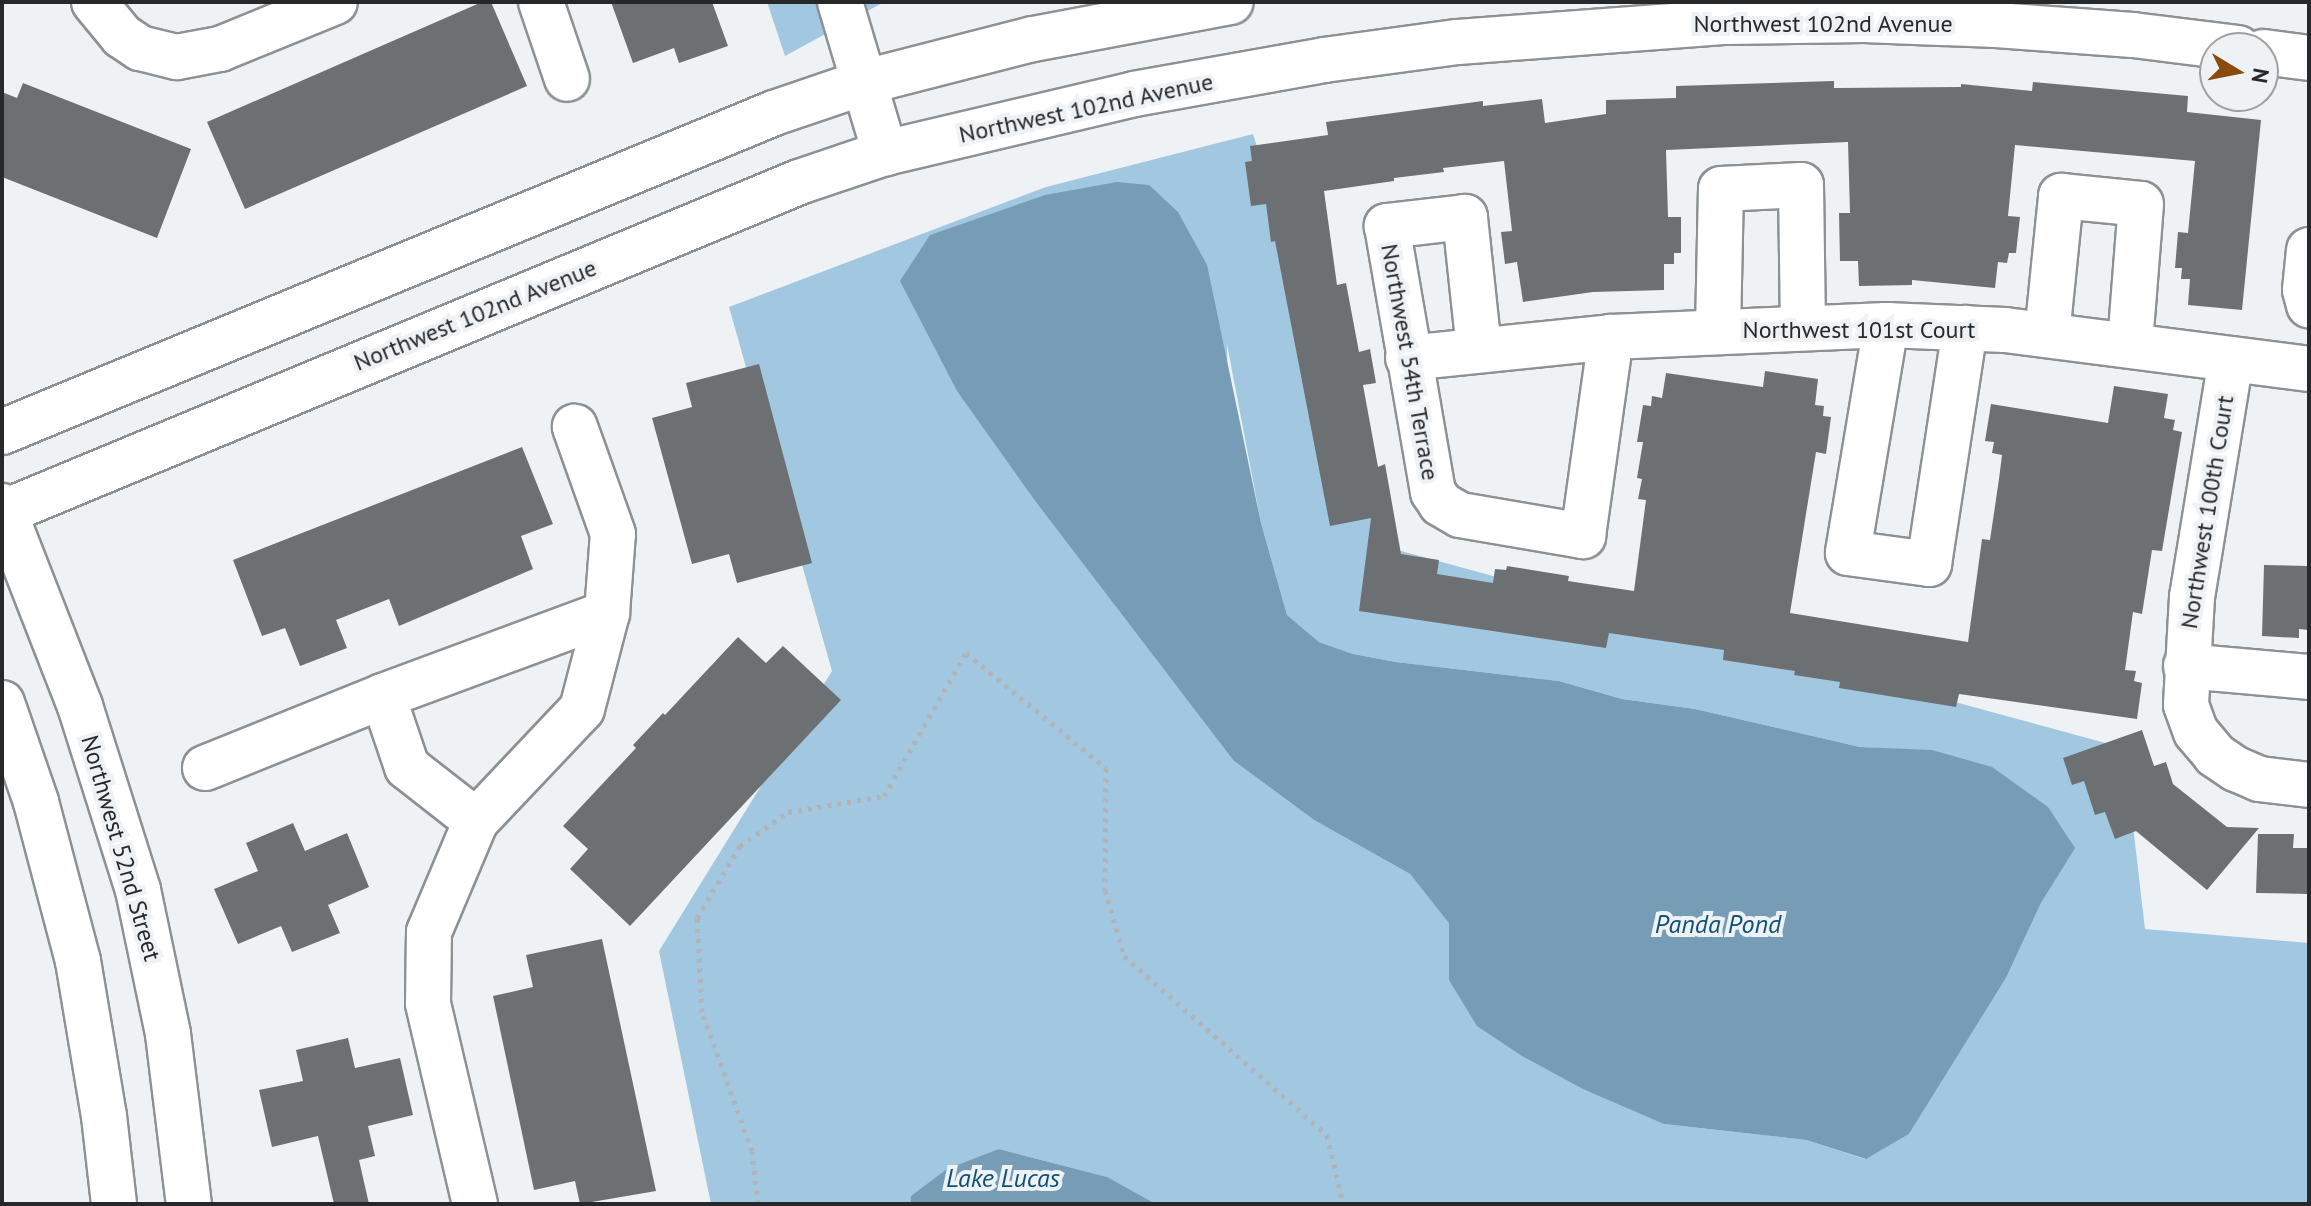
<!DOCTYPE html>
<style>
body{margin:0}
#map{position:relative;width:2311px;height:1206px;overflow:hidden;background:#eff2f5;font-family:"PT Sans",sans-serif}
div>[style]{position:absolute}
.green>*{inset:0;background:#a2c7e1}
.water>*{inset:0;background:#769cb6}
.building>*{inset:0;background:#6d7072}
.path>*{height:5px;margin-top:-2.5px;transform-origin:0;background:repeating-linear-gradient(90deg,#b1b3b6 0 4px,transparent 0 10px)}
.roads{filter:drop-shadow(2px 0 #8d9193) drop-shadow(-2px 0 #8d9193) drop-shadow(0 2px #8d9193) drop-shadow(0 -2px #8d9193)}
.minor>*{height:44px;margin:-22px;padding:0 22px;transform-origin:22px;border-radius:22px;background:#fff}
span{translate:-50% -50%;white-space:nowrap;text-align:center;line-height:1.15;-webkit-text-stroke:8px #eff2f5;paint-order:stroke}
.street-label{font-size:24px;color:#272829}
.water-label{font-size:26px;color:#0e5176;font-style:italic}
.frame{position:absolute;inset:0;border:4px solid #272829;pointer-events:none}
.north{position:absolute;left:2199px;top:32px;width:80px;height:80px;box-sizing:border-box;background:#eff2f5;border:2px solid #9fa1a3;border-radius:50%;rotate:100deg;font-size:22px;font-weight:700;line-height:32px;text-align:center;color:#272829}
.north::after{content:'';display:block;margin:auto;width:28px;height:36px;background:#894c0c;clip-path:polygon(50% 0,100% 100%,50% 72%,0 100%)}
</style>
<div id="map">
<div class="green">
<i style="clip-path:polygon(767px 2px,884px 2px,785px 56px)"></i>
<i style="clip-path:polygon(evenodd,1253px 134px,1383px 546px,2124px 748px,2145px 929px,2309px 943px,2309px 1204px,1156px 1204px,1106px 1177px,999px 1149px,911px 1196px,910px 1204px,711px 1204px,659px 951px,832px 671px,729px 307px,1046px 187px,1253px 134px,1227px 344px,1261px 523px,1287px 615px,1319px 642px,1353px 654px,1396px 662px,1559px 681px,1622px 699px,1695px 709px,1860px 747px,1932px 751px,2074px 848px,2041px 903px,2006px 978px,1909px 1134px,1865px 1159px,1806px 1140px,1664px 1124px,1449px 980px,1450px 923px,1410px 874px,1314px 820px,1234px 761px,1227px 344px)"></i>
</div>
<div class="water">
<i style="clip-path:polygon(1117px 182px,1149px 185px,1178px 212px,1207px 265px,1261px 523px,1287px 615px,1319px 642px,1353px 654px,1396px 662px,1559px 681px,1622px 699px,1695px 709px,1860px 747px,1932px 750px,1992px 767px,2048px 807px,2075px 848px,2041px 903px,2006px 978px,1909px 1134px,1866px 1159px,1806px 1140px,1664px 1124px,1583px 1089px,1522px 1056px,1477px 1026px,1449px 980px,1449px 923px,1410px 874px,1314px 820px,1234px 761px,1036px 502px,957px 391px,900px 281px,930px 235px,1045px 195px)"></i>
<i style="clip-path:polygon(999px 1149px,1107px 1177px,1156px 1204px,910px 1204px,911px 1196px,947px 1169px)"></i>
</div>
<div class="building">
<i style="clip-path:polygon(482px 2px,491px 2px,527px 86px,245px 209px,207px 122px)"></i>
<i style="clip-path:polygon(611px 2px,712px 2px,728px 46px,679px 63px,674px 48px,633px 63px)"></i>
<i style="clip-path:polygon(1834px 81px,1834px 88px,1961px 87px,1961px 84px,2032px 91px,2033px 82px,2188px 96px,2187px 112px,2261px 120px,2242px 310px,2188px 305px,2190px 279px,2181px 279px,2182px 268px,2175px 268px,2178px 232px,2188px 233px,2195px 161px,2015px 145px,2008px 216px,2020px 217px,2016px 253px,2009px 253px,2007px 263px,1998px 262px,1995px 288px,1912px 280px,1912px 285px,1859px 286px,1858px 261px,1840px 261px,1839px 213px,1850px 213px,1848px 142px,1666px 150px,1668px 217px,1681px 217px,1681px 253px,1674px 253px,1674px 264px,1664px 264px,1664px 290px,1593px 292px,1523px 302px,1517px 262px,1505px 264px,1501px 232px,1512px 231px,1504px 161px,1443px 168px,1444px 172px,1394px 178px,1394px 181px,1324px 191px,1337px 285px,1346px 283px,1359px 352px,1370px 349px,1376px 383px,1363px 385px,1378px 467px,1385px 464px,1401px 554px,1439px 560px,1437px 574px,1493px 583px,1495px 569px,1506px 570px,1507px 566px,1569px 576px,1568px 581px,1634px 591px,1646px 500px,1638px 499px,1642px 479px,1637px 478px,1643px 442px,1637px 442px,1643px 405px,1651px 406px,1652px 396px,1662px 398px,1666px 373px,1763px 387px,1765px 371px,1818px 379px,1815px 405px,1824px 406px,1823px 416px,1831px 417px,1826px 454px,1816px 452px,1790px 613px,1968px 642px,1982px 539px,1990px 540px,1999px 479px,2002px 455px,1992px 453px,1994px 442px,1985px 441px,1991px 404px,2108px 423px,2114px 386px,2168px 394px,2164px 418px,2175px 420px,2173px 430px,2182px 432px,2162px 551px,2152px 550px,2142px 614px,2133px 612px,2125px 670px,2136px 671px,2134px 681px,2142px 683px,2137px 719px,1959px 694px,1956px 707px,1839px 688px,1840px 682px,1794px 675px,1795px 671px,1723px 660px,1724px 650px,1609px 633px,1606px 648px,1359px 611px,1371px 518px,1330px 526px,1275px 241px,1271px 242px,1266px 204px,1251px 206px,1245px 162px,1252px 161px,1250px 146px,1328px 135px,1326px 122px,1483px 101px,1483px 106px,1542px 99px,1545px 123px,1606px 114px,1606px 100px,1676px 98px,1676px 86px)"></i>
<i style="clip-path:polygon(23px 83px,191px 149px,157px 238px,2px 177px,2px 92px,17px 98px)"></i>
<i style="clip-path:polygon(759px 364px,812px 563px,737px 583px,729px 554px,692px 564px,652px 418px,692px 407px,686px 383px)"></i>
<i style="clip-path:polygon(522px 447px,553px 524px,521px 536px,533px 569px,399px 626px,389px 599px,336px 620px,347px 648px,300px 666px,285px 628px,262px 636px,233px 560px)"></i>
<i style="clip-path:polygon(2264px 565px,2309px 566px,2309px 630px,2299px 629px,2299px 638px,2262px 636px)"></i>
<i style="clip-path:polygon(738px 637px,766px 663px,783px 646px,841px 700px,630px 926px,570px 869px,588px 849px,563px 826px,636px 748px,633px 745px,663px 713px,665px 715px)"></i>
<i style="clip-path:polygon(2142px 730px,2154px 766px,2166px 762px,2173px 784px,2227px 827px,2259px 828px,2207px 890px,2136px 831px,2115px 839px,2105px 812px,2095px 815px,2084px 781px,2072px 785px,2063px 758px)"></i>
<i style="clip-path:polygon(293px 823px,305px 851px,347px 833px,369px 887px,328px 905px,340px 933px,292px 952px,281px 926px,238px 944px,214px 889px,258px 871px,246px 843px)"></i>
<i style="clip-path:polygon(2258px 834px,2294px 834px,2293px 848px,2309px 848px,2309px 894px,2256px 893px)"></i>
<i style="clip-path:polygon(602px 939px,656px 1191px,580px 1204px,575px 1181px,534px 1190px,493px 996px,533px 987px,526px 955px)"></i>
<i style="clip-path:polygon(348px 1038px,355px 1068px,400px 1058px,413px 1115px,368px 1126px,375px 1156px,359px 1160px,369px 1204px,334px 1204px,318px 1136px,272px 1147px,259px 1090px,303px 1081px,296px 1050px)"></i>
</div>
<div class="path">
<i style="left:758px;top:1204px;width:53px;rotate:-96.5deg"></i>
<i style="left:752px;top:1151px;width:148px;rotate:-109.8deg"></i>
<i style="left:702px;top:1012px;width:94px;rotate:-93deg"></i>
<i style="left:697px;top:918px;width:84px;rotate:-59.2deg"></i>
<i style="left:740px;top:846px;width:59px;rotate:-35.3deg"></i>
<i style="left:788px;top:812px;width:97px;rotate:-9.5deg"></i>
<i style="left:884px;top:796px;width:165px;rotate:-60.2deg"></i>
<i style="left:966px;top:653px;width:181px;rotate:39.4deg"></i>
<i style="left:1106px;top:768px;width:122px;rotate:90.5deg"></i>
<i style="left:1105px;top:890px;width:69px;rotate:73.9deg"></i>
<i style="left:1124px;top:956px;width:271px;rotate:41.4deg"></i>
<i style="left:1327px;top:1135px;width:71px;rotate:76.9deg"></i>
</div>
<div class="roads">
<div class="minor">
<i style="left:94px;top:2px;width:44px;rotate:50.5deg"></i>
<i style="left:122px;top:36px;width:22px;rotate:34deg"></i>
<i style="left:140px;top:48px;width:38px;rotate:14deg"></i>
<i style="left:177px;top:57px;width:44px;rotate:-10.5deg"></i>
<i style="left:220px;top:49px;width:124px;rotate:-22.2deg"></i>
<i style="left:541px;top:2px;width:81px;rotate:71.3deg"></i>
<i style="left:840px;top:2px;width:158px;rotate:73.4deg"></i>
<i style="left:2263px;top:52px;width:46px;rotate:7.4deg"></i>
<i style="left:2309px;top:250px;width:40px;rotate:95.7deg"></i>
<i style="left:2305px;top:290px;width:16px;rotate:75deg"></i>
<i style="left:1886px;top:325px;width:231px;rotate:99.5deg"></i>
<i style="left:1848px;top:553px;width:82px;rotate:7.7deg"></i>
<i style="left:1929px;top:564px;width:239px;rotate:-81.3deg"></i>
<i style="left:1718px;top:331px;width:142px;rotate:-88.8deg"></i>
<i style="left:1721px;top:189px;width:80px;rotate:-2.9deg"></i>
<i style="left:1801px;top:185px;width:143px;rotate:89.2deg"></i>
<i style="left:2047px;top:335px;width:140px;rotate:-84.2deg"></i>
<i style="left:2061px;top:196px;width:80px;rotate:5.7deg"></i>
<i style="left:2141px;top:204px;width:141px;rotate:94.5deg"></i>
<i style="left:1479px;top:349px;width:133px;rotate:-96.1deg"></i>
<i style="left:1465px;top:217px;width:79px;rotate:173.4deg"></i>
<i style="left:1387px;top:226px;width:270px;rotate:80.2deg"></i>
<i style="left:1433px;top:492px;width:14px;rotate:56deg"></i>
<i style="left:1441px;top:504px;width:22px;rotate:30deg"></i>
<i style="left:1460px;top:515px;width:125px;rotate:9.7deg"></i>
<i style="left:1583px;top:536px;width:201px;rotate:-82deg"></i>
<i style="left:1408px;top:358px;width:204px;rotate:-5.9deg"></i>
<i style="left:1611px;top:337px;width:275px;rotate:-2.5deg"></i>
<i style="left:1886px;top:325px;width:119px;rotate:2.4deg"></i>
<i style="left:2005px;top:330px;width:306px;rotate:7.3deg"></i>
<i style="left:2231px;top:359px;width:241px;rotate:99.3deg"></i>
<i style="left:2192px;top:597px;width:108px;rotate:93.2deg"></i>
<i style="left:2186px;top:705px;width:29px;rotate:70deg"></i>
<i style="left:2196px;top:732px;width:30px;rotate:50deg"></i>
<i style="left:2215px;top:755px;width:25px;rotate:34deg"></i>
<i style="left:2236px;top:769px;width:25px;rotate:23deg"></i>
<i style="left:2259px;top:779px;width:50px;rotate:6.8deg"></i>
<i style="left:2px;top:432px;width:835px;rotate:-22.45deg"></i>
<i style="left:774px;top:113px;width:96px;rotate:-18.8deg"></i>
<i style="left:865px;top:82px;width:173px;rotate:-14.4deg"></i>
<i style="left:1033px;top:39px;width:201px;rotate:-10.6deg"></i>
<i style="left:2px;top:506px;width:215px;rotate:68.7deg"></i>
<i style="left:80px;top:706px;width:193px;rotate:72.5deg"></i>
<i style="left:138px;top:890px;width:147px;rotate:78.2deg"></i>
<i style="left:168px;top:1034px;width:171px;rotate:83deg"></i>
<i style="left:2px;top:513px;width:863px;rotate:-22.55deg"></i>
<i style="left:799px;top:182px;width:91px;rotate:-18.6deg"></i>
<i style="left:885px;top:153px;width:256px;rotate:-13.3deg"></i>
<i style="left:1134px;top:94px;width:193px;rotate:-10.1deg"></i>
<i style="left:1324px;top:60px;width:135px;rotate:-7.7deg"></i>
<i style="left:1458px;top:42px;width:269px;rotate:-4.3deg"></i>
<i style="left:1726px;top:22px;width:138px;rotate:-0.8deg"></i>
<i style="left:1864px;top:20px;width:132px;rotate:2.2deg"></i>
<i style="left:1996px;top:25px;width:137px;rotate:4.2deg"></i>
<i style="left:2133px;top:35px;width:106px;rotate:7.1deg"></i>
<i style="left:2186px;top:666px;width:123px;rotate:5.1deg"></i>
<i style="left:383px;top:696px;width:75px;rotate:71.3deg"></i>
<i style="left:407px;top:767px;width:88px;rotate:38deg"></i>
<i style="left:2px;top:703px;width:105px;rotate:71deg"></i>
<i style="left:36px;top:802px;width:164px;rotate:75.2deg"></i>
<i style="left:78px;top:961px;width:157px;rotate:80.5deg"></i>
<i style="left:104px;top:1116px;width:89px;rotate:83.5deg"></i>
<i style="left:205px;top:768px;width:192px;rotate:-22deg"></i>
<i style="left:383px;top:696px;width:239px;rotate:-20.3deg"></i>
<i style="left:475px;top:1204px;width:206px;rotate:-103.2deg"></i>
<i style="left:428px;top:1003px;width:71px;rotate:-89.2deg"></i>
<i style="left:429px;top:932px;width:121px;rotate:-67.1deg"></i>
<i style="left:476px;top:821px;width:154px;rotate:-46.6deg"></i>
<i style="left:582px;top:709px;width:99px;rotate:-75.4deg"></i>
<i style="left:607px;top:613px;width:79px;rotate:-85.7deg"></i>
<i style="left:613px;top:534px;width:114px;rotate:-109.6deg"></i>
</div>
</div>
<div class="street-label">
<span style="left:1823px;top:24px">Northwest 102nd Avenue</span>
<span style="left:1086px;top:108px;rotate:-12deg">Northwest 102nd Avenue</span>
<span style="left:475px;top:315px;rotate:-22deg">Northwest 102nd Avenue</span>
<span style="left:1859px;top:330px">Northwest 101st Court</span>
<span style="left:1410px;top:362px;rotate:80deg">Northwest 54th Terrace</span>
<span style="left:2207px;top:512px;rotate:-81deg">Northwest 100th Court</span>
<span style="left:121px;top:848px;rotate:74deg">Northwest 52nd Street</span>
</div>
<div class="water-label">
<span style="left:1718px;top:924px">Panda Pond</span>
<span style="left:1003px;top:1178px">Lake Lucas</span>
</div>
<div class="frame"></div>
<div class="north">N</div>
</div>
